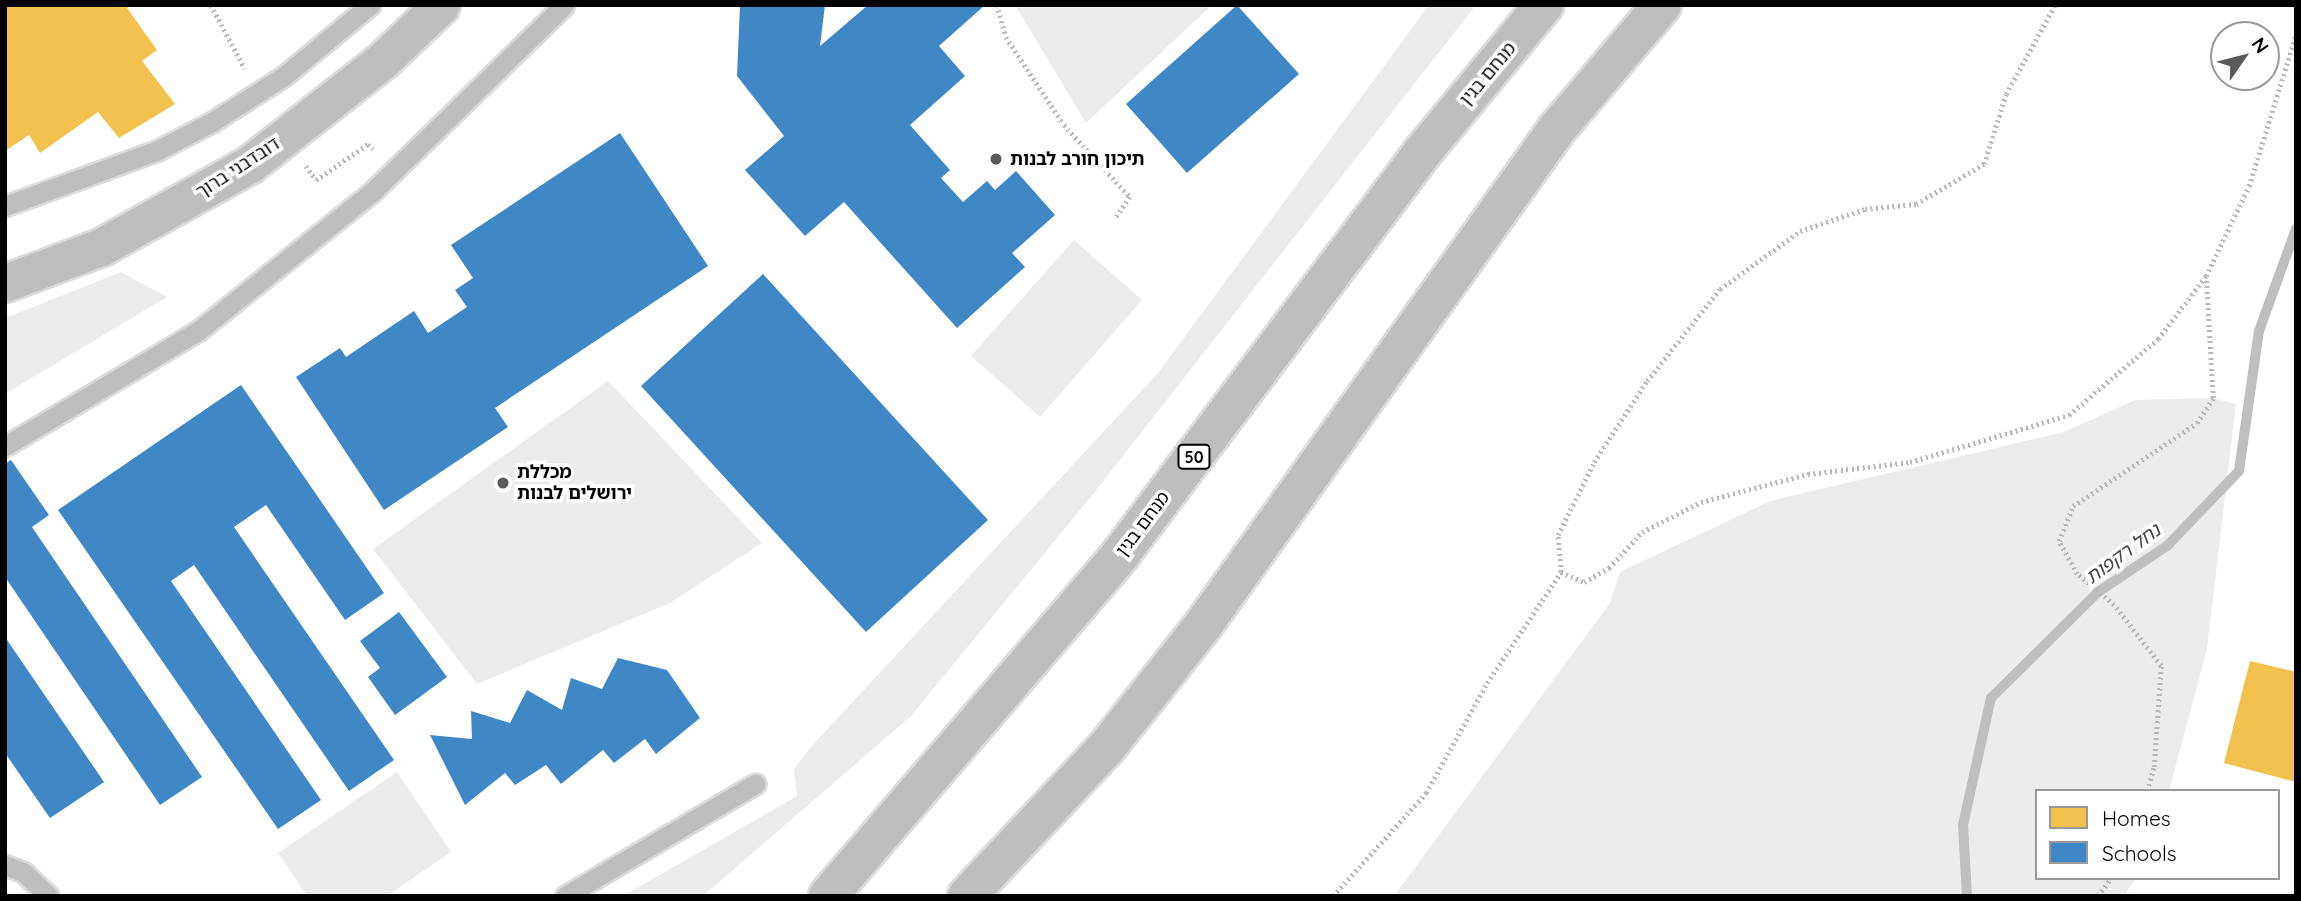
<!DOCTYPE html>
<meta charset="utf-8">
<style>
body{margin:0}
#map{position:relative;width:2301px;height:901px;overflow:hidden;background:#fff;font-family:Quicksand,"Noto Sans Hebrew",sans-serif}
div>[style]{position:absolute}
.green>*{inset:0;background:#ececec}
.homes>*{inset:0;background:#f2c14e}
.schools>*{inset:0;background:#3f88c5}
.stream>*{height:10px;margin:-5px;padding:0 5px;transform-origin:5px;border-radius:5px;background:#bfbfbf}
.path>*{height:4.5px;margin-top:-2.25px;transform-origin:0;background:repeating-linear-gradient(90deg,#b9b9b9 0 2px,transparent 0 5.5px)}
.roads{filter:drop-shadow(2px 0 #dbdbdb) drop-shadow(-2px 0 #dbdbdb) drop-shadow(0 2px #dbdbdb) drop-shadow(0 -2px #dbdbdb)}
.lane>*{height:19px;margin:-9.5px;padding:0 9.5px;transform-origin:9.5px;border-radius:9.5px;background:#bebebe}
.street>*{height:37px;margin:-18.5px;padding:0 18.5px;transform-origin:18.5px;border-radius:18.5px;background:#bebebe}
.highway>*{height:38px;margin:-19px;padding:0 19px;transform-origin:19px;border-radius:19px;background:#bebebe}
.dots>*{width:19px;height:19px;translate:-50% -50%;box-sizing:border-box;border:4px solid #fff;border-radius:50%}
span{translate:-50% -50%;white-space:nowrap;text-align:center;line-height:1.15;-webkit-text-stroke:7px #fff;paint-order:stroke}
.shield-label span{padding:2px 5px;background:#fff;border:2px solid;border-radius:5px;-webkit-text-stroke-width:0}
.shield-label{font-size:16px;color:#000;font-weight:700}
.street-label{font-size:18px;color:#000}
.poi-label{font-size:18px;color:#000;font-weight:700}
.left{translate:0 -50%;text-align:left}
.water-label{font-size:19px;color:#444;font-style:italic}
.frame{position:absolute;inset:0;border:7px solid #000;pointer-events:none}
.legend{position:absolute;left:2035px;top:789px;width:245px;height:91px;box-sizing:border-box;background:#fff;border:2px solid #999;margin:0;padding:9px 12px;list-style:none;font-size:21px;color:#000}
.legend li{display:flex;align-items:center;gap:14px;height:35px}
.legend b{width:35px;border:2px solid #999}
.north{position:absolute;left:2210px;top:21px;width:70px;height:70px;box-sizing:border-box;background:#fff;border:2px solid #999;border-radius:50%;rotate:55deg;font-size:19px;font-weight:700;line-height:28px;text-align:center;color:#000}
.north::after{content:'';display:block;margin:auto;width:24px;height:32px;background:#595959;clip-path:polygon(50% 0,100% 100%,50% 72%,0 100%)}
</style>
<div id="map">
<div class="green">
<i style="clip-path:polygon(1015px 5px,1212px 5px,1086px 123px)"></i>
<i style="clip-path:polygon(1429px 5px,1476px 5px,1094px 493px,911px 716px,703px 896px,623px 896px,797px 796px,794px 769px,809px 749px,1158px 373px)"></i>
<i style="clip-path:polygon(1074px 240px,1142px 300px,1040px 417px,971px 356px)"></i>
<i style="clip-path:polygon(121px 272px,167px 297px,5px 394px,5px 318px)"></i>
<i style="clip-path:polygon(608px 381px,762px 543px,670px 603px,477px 684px,373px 549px)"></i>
<i style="clip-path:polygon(2213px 398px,2236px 404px,2207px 649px,2169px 791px,2037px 791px,2037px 878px,2136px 878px,2124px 896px,1394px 896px,1610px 603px,1620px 572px,1770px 501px,2064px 432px,2135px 400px)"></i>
<i style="clip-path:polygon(397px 772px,451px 852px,387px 896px,307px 896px,278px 853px)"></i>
</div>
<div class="homes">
<i style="clip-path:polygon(5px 5px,131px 5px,127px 8px,157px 50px,142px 61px,175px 104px,119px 138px,98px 112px,40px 153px,29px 135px,5px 151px)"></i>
<i style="clip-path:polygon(2250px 661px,2296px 672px,2296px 782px,2224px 763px)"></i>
</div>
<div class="schools">
<i style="clip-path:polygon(740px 5px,825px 5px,820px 46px,868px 5px,985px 5px,939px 46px,965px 76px,910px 125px,950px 170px,941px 178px,963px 202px,987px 181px,995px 190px,1016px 171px,1055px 215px,1012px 253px,1025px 267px,957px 328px,844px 202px,805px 236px,745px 170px,784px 136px,737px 76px)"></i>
<i style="clip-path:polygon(1237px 5px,1299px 74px,1187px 173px,1126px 104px)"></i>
<i style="clip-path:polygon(620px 133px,708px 266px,495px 408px,508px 427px,384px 510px,296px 377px,340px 348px,346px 357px,414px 311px,428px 333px,467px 307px,455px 290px,473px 278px,451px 245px)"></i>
<i style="clip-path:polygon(763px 274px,988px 520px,866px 632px,641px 386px)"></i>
<i style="clip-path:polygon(241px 385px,384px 593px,345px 620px,266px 505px,234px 527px,394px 760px,349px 791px,194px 565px,171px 581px,321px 800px,278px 829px,58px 510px)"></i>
<i style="clip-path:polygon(11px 460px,49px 515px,32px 527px,202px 777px,160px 805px,5px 577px,5px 464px)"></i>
<i style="clip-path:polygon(399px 612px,447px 677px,395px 715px,368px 677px,380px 668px,360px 641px)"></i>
<i style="clip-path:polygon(5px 637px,104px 782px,50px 818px,5px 753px)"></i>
<i style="clip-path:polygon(618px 658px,667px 670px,700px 718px,656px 754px,645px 739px,614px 763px,603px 750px,561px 784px,546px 765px,515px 785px,505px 773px,465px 805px,430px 735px,472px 739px,471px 711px,510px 723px,527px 690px,562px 710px,571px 678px,602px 689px)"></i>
</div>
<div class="stream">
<i style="left:1967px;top:896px;width:71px;rotate:-93.2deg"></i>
<i style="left:1963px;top:825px;width:130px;rotate:-77.6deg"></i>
<i style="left:1991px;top:698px;width:151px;rotate:-44.7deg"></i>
<i style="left:2098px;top:592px;width:83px;rotate:-33.7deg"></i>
<i style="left:2167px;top:546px;width:104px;rotate:-46.2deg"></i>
<i style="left:2239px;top:471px;width:141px;rotate:-81.9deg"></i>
<i style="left:2259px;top:331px;width:109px;rotate:-70.1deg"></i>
</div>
<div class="path">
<i style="left:211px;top:5px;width:72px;rotate:62deg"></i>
<i style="left:997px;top:5px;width:33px;rotate:74deg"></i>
<i style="left:1006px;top:37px;width:105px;rotate:56.6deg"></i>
<i style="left:1064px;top:125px;width:98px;rotate:47.5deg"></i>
<i style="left:1130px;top:197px;width:27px;rotate:124deg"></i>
<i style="left:306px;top:166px;width:17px;rotate:54deg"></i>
<i style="left:316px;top:180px;width:63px;rotate:-34.7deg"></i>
<i style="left:368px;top:144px;width:10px;rotate:45deg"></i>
<i style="left:1561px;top:572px;width:25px;rotate:23deg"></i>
<i style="left:1584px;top:582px;width:29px;rotate:-29deg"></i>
<i style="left:1609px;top:568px;width:49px;rotate:-47.5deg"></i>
<i style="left:1642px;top:532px;width:66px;rotate:-27deg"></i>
<i style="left:1701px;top:502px;width:111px;rotate:-14.7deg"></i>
<i style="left:1808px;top:474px;width:103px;rotate:-6.7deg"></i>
<i style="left:1910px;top:462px;width:166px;rotate:-16.5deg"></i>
<i style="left:2069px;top:415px;width:117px;rotate:-40.5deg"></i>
<i style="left:2158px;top:339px;width:79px;rotate:-52.7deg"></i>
<i style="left:2206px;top:276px;width:100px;rotate:-64.5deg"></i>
<i style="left:2249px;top:186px;width:159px;rotate:-72.8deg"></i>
<i style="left:2147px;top:791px;width:25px;rotate:-74deg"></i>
<i style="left:2154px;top:767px;width:101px;rotate:-86deg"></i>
<i style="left:2161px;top:666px;width:77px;rotate:-127.6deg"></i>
<i style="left:2114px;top:605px;width:48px;rotate:-140deg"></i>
<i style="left:2077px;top:574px;width:38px;rotate:-119deg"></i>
<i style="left:2059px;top:541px;width:38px;rotate:-68deg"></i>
<i style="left:2073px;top:506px;width:149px;rotate:-33.8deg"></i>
<i style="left:2197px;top:423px;width:30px;rotate:-57deg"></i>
<i style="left:2213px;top:398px;width:122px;rotate:-93.3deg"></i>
<i style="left:1333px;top:896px;width:139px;rotate:-47.9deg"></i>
<i style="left:1426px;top:793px;width:126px;rotate:-61deg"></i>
<i style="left:1487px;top:683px;width:133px;rotate:-56.3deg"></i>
<i style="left:1561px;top:572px;width:37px;rotate:-95deg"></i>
<i style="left:1558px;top:535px;width:81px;rotate:-63.7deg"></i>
<i style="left:1594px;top:462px;width:97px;rotate:-56.8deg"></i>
<i style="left:1647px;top:381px;width:117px;rotate:-51.6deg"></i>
<i style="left:1720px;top:289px;width:99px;rotate:-35.9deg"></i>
<i style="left:1800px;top:231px;width:69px;rotate:-18.7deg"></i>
<i style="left:1865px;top:209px;width:51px;rotate:-5.6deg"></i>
<i style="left:1916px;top:204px;width:79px;rotate:-30.5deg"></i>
<i style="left:1984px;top:164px;width:73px;rotate:-72.6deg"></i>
<i style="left:2006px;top:94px;width:102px;rotate:-61.2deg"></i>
<i style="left:2098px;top:896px;width:22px;rotate:-54deg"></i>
</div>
<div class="roads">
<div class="lane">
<i style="left:5px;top:206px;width:163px;rotate:-20.1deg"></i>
<i style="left:158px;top:150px;width:61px;rotate:-27.4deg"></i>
<i style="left:212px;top:122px;width:85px;rotate:-32.6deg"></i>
<i style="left:284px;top:76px;width:112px;rotate:-39.5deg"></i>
<i style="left:5px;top:446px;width:225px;rotate:-30.8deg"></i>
<i style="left:198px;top:331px;width:221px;rotate:-38.6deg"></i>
<i style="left:371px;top:193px;width:269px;rotate:-44.2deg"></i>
<i style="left:5px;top:865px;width:19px;rotate:21deg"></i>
<i style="left:23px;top:872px;width:35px;rotate:43deg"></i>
<i style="left:565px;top:896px;width:221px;rotate:-30.5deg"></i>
</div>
<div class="street">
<i style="left:5px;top:283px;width:103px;rotate:-20.6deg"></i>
<i style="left:101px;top:247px;width:171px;rotate:-29.1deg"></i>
<i style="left:250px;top:164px;width:167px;rotate:-38deg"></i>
<i style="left:382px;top:61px;width:81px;rotate:-43.5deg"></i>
</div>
<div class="highway">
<i style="left:828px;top:896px;width:449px;rotate:-49.4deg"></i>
<i style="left:1120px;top:555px;width:503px;rotate:-53.08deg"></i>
<i style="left:1422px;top:153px;width:192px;rotate:-50.5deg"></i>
<i style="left:967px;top:896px;width:204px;rotate:-46.8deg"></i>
<i style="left:1107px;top:747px;width:157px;rotate:-51.7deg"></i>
<i style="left:1204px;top:624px;width:608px;rotate:-54.51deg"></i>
<i style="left:1557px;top:129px;width:162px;rotate:-49.7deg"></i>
</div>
</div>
<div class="dots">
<i style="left:996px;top:159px;background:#595959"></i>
<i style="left:503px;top:483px;background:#595959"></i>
</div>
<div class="shield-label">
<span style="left:1194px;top:457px">50</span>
</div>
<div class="street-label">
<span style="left:1488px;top:74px;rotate:-50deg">מנחם בגין</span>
<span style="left:238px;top:168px;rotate:-33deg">דובדבני ברוך</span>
<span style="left:1143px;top:524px;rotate:-53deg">מנחם בגין</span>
</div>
<div class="poi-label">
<span class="left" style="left:1010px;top:159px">תיכון חורב לבנות</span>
<span class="left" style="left:517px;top:483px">מכללת<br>ירושלים לבנות</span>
</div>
<div class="water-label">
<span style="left:2123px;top:554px;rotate:-36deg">נחל רקפות</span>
</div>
<div class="frame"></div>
<ul class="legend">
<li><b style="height:19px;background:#f2c14e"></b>Homes</li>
<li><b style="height:19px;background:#3f88c5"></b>Schools</li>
</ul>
<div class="north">N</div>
</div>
